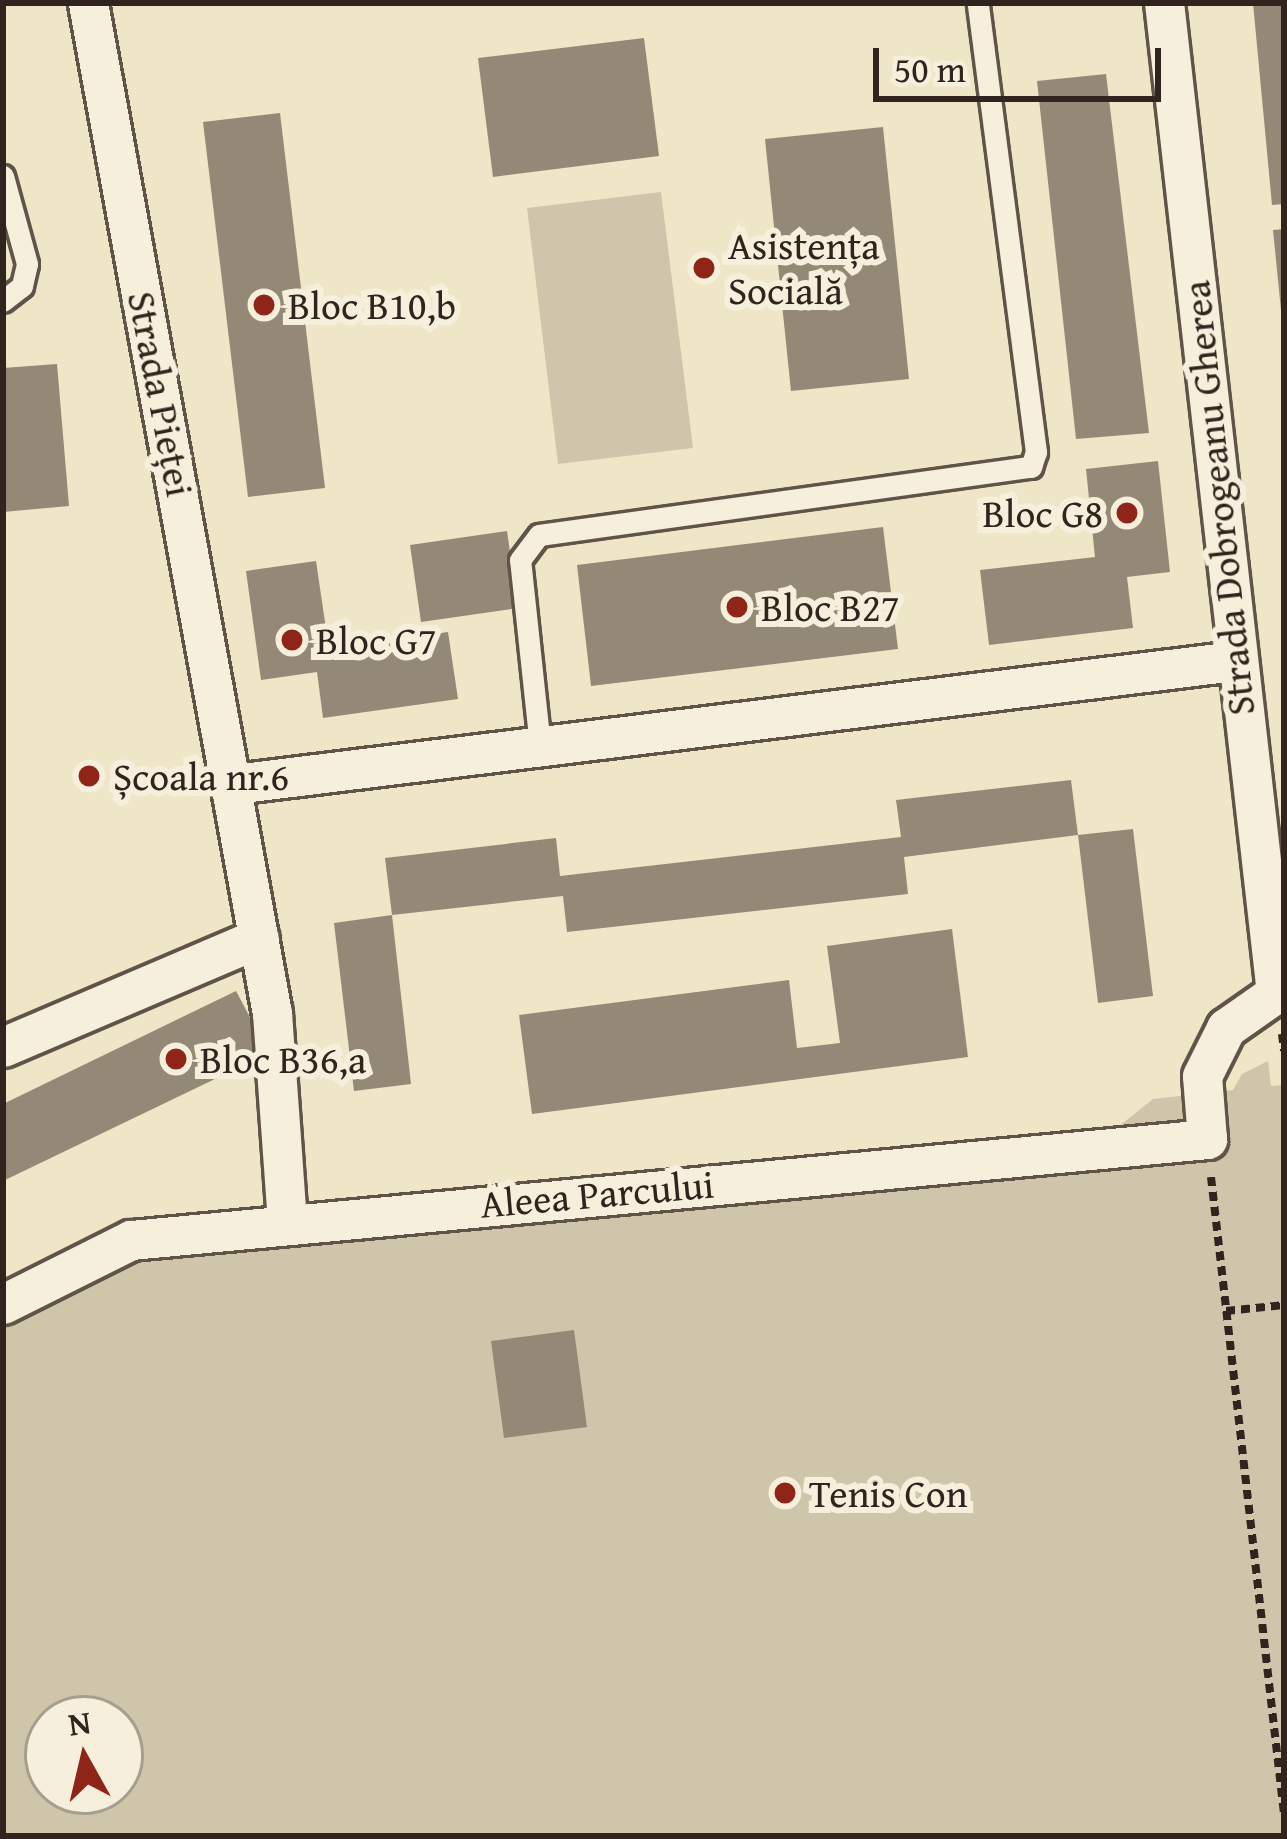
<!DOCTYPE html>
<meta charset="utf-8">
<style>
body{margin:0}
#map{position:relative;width:1287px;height:1839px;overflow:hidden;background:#efe6c8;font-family:"Gentium Book Plus",serif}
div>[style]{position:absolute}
.green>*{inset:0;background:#cfc5ab}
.building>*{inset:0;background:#948976}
.path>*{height:8px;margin-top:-4px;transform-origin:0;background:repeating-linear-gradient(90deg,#31241e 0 9px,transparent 0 15px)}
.roads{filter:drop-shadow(3px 0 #605448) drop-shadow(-3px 0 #605448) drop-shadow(0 3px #605448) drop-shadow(0 -3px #605448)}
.service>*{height:21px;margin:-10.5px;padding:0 10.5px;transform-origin:10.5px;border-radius:10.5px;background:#f5efdb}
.minor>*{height:39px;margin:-19.5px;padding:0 19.5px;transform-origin:19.5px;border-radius:19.5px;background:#f5efdb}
.dots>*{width:33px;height:33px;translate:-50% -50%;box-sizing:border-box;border:6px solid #f5efdb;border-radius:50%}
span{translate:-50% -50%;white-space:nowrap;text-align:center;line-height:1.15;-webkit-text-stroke:12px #f5efdb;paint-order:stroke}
.poi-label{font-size:39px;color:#31241e}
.left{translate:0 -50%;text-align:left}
.right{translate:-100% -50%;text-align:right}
.street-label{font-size:39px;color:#31241e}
.frame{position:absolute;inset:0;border:6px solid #31241e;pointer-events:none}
.north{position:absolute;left:24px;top:1695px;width:120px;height:120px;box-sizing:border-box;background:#f5efdb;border:3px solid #a79e8f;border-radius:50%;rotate:352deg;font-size:33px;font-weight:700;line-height:48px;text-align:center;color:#31241e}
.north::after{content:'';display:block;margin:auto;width:42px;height:54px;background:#8f2418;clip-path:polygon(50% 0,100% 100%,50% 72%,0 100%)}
.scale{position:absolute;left:873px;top:48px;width:288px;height:54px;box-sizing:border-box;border:6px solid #31241e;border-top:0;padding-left:15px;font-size:36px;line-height:42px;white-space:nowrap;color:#31241e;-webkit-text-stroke:9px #f5efdb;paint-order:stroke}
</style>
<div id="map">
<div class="green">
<i style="clip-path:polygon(661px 192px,693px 448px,558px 464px,527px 208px)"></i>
<i style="clip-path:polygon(evenodd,1268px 1061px,1271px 1086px,1284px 1085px,1284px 1836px,3px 1836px,3px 1324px,143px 1256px,1103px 1139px,1153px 1099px,1233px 1090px,1242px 1074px,1268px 1061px,48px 1719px,120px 1719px,120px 1791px,48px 1791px,48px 1719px)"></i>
</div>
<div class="building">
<i style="clip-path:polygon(1253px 3px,1284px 3px,1284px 204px,1272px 205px)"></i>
<i style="clip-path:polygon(644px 38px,659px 156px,493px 177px,478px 58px)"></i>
<i style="clip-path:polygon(1106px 74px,1149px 433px,1076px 439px,1037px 81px)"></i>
<i style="clip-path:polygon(280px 113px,325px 488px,248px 497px,203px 122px)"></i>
<i style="clip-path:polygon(883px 127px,909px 379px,791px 391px,765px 139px)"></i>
<i style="clip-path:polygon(1284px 229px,1284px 310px,1281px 310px,1273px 230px)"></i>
<i style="clip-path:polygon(57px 364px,69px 506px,3px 512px,3px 368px)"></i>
<i style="clip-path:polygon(1158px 461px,1170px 572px,1127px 577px,1133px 628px,989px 645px,980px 570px,1095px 557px,1086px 469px)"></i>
<i style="clip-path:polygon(883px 527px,898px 649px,591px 686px,577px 565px)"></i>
<i style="clip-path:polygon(507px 531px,518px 608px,421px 622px,410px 545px)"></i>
<i style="clip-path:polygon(316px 561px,329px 649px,448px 632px,458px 699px,323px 718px,317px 672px,261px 680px,246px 571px)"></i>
<i style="clip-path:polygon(1071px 780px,1078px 835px,1133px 829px,1153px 996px,1098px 1003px,1078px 835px,904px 857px,908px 894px,567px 932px,563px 896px,392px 915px,385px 858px,556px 838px,560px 876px,901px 837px,896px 800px)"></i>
<i style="clip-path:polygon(392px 915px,411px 1084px,354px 1091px,334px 923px)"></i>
<i style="clip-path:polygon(952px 929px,968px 1057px,532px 1114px,519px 1015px,789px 980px,797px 1048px,840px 1043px,827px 946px)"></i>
<i style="clip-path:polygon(236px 991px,269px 1053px,3px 1181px,3px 1104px)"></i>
<i style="clip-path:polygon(574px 1330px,587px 1427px,504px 1438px,491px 1341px)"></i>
</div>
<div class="path">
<i style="left:1282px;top:1034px;width:17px;rotate:83deg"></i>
<i style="left:1211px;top:1177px;width:641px;rotate:83.46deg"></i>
<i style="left:1226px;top:1311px;width:58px;rotate:-5.9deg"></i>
</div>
<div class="roads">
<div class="service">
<i style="left:3px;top:176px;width:91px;rotate:74.7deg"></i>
<i style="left:27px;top:264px;width:23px;rotate:103deg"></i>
<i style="left:22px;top:286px;width:24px;rotate:142deg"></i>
<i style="left:540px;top:746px;width:187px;rotate:-96.1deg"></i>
<i style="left:520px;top:560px;width:31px;rotate:-53deg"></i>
<i style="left:539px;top:535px;width:497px;rotate:-7.9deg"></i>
<i style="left:1031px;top:467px;width:16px;rotate:-72deg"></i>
<i style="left:1036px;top:452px;width:453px;rotate:-97.4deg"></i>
</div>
<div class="minor">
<i style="left:88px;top:3px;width:1027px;rotate:79.68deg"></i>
<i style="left:272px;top:1013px;width:210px;rotate:85.9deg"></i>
<i style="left:234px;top:784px;width:1009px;rotate:-7.01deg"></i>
<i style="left:3px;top:1047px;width:278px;rotate:-23.1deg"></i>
<i style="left:3px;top:1304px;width:143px;rotate:-26.6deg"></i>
<i style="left:131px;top:1240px;width:1081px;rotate:-5.36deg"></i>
<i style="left:1207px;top:1139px;width:63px;rotate:-94.5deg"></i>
<i style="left:1202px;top:1076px;width:54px;rotate:-63.4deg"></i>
<i style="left:1226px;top:1028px;width:61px;rotate:-35deg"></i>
<i style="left:1276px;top:993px;width:996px;rotate:-96.45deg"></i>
</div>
</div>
<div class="dots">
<i style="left:704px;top:268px;background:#8f2418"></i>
<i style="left:264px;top:305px;background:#8f2418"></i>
<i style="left:1127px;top:513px;background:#8f2418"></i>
<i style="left:737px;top:607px;background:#8f2418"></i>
<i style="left:292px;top:640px;background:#8f2418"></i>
<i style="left:89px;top:776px;background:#8f2418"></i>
<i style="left:176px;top:1059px;background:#8f2418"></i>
<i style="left:785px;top:1493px;background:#8f2418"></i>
</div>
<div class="poi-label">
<span class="left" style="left:728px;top:268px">Asistența<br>Socială</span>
<span class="left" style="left:288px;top:305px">Bloc B10,b</span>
<span class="right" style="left:1103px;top:513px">Bloc G8</span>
<span class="left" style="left:761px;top:607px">Bloc B27</span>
<span class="left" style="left:316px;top:640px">Bloc G7</span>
<span class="left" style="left:113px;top:776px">Școala nr.6</span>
<span class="left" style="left:200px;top:1059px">Bloc B36,a</span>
<span class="left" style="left:809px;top:1493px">Tenis Con</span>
</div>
<div class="street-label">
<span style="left:161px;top:394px;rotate:79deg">Strada Pieței</span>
<span style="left:1218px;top:498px;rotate:-96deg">Strada Dobrogeanu Gherea</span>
<span style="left:597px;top:1194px;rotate:-5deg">Aleea Parcului</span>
</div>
<div class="frame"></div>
<div class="north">N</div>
<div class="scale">50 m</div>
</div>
